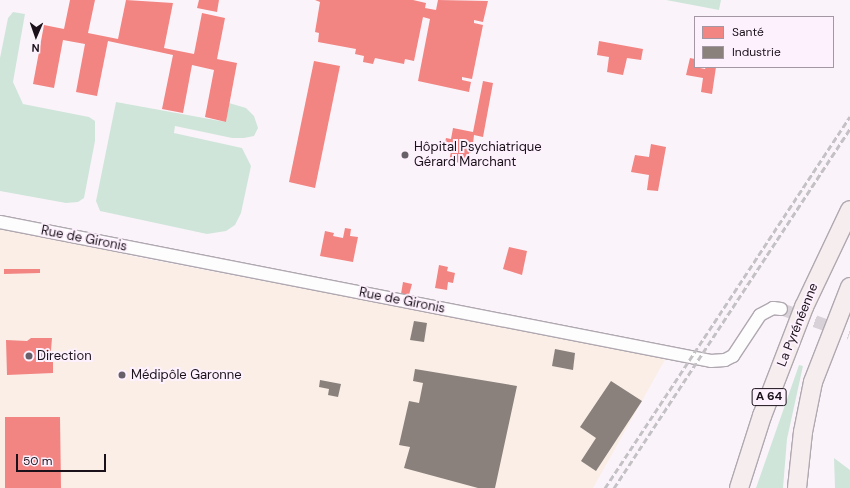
<!DOCTYPE html>
<meta charset="utf-8">
<style>
body{margin:0}
#map{position:relative;width:850px;height:488px;overflow:hidden;background:#faf4fa;font-family:"DM Sans",sans-serif}
div>[style]{position:absolute}
.industrial>*{inset:0;background:#faeee7}
.green>*{inset:0;background:#d0e5da}
.health>*{inset:0;background:#f28482}
.industry>*{inset:0;background:#8a817c}
.tertiary-tunnel>*{height:12px;margin-top:-6px;transform-origin:0;background:repeating-linear-gradient(90deg,#d8d2d8 0 12px,transparent 0 18px)}
.roads{filter:drop-shadow(1px 0 #b0a8b0) drop-shadow(-1px 0 #b0a8b0) drop-shadow(0 1px #b0a8b0) drop-shadow(0 -1px #b0a8b0)}
.tertiary>*{height:12px;margin:-6px;padding:0 6px;transform-origin:6px;border-radius:6px;background:#fefdfe}
.motorway>*{height:18px;margin:-9px;padding:0 9px;transform-origin:9px;border-radius:9px;background:#f6edee}
.rail>*{height:3px;margin-top:-1.5px;transform-origin:0;background:repeating-linear-gradient(90deg,#c4c1c4 0 6px,transparent 0 9px)}
.dots>*{width:11px;height:11px;translate:-50% -50%;box-sizing:border-box;border:2px solid #fdf1fd;border-radius:50%}
span{translate:-50% -50%;white-space:nowrap;text-align:center;line-height:1.15;-webkit-text-stroke:4px #fdf1fd;paint-order:stroke}
.shield-label span{padding:1px 3px;background:#fdf1fd;border:1px solid;border-radius:3px;-webkit-text-stroke-width:0}
.shield-label{font-size:12px;color:#1a111a;font-weight:700}
.poi-label{font-size:13px;color:#1a111a}
.left{translate:0 -50%;text-align:left}
.street-label{font-size:13px;color:#1a111a}
.legend{position:absolute;left:694px;top:16px;width:140px;height:52px;box-sizing:border-box;background:#fdf1fd;border:1px solid #a297a2;margin:0;padding:5px 7px;list-style:none;font-size:12px;color:#1a111a}
.legend li{display:flex;align-items:center;gap:8px;height:20px}
.legend b{width:20px;border:1px solid #a297a2}
.north{position:absolute;left:16px;top:16px;width:40px;height:40px;-webkit-text-stroke:3px #fdf1fd;paint-order:stroke;rotate:182deg;font-size:11px;font-weight:700;line-height:16px;text-align:center;color:#1a111a}
.north::after{content:'';display:block;margin:auto;width:14px;height:18px;background:#1a111a;clip-path:polygon(50% 0,100% 100%,50% 72%,0 100%)}
.scale{position:absolute;left:16px;top:454px;width:90px;height:18px;box-sizing:border-box;border:2px solid #1a111a;border-top:0;padding-left:5px;font-size:12px;line-height:14px;white-space:nowrap;color:#1a111a;-webkit-text-stroke:3px #fdf1fd;paint-order:stroke}
</style>
<div id="map">
<div class="industrial">
<i style="clip-path:polygon(0 224px,132px 256px,666px 358px,593px 488px,0 488px)"></i>
</div>
<div class="green">
<i style="clip-path:polygon(666px 0,721px 0,719px 10px)"></i>
<i style="clip-path:polygon(13px 12px,25px 14px,13px 82px,23px 104px,89px 117px,95px 121px,95px 141px,84px 198px,78px 202px,66px 203px,0 191px,0 58px,8px 18px)"></i>
<i style="clip-path:polygon(116px 102px,226px 122px,229px 103px,246px 108px,254px 116px,258px 128px,254px 136px,244px 138px,232px 138px,175px 126px,174px 133px,242px 148px,251px 166px,241px 213px,235px 225px,226px 231px,207px 234px,100px 211px,96px 201px)"></i>
<i style="clip-path:polygon(799px 365px,803px 366px,787px 439px,783px 488px,756px 488px)"></i>
<i style="clip-path:polygon(834px 458px,850px 470px,850px 488px,835px 488px)"></i>
</div>
<div class="health">
<i style="clip-path:polygon(70px 0,95px 0,88px 33px,118px 39px,126px 0,173px 3px,164px 48px,194px 54px,202px 13px,225px 18px,217px 59px,237px 63px,226px 122px,205px 117px,214px 70px,192px 65px,183px 113px,162px 109px,173px 55px,108px 41px,97px 96px,76px 92px,85px 44px,63px 40px,54px 88px,33px 84px,44px 25px,64px 29px)"></i>
<i style="clip-path:polygon(199px 0,219px 0,217px 12px,197px 8px)"></i>
<i style="clip-path:polygon(315px 0,413px 0,426px 3px,425px 8px,436px 10px,438px 0,488px 1px,483px 22px,474px 20px,474px 23px,483px 25px,472px 79px,462px 77px,462px 80px,471px 82px,469px 92px,418px 81px,430px 19px,423px 17px,414px 61px,405px 59px,404px 64px,375px 58px,373px 64px,363px 62px,364px 56px,355px 54px,356px 49px,318px 42px,319px 33px,315px 32px,320px 2px)"></i>
<i style="clip-path:polygon(599px 41px,643px 49px,641px 60px,627px 58px,623px 75px,607px 72px,609px 57px,597px 55px)"></i>
<i style="clip-path:polygon(690px 58px,695px 59px,695px 67px,705px 69px,706px 67px,716px 67px,712px 94px,701px 92px,703px 78px,686px 75px)"></i>
<i style="clip-path:polygon(314px 61px,340px 66px,315px 188px,289px 182px)"></i>
<i style="clip-path:polygon(483px 81px,493px 83px,483px 137px,474px 135px,472px 153px,469px 153px,467px 164px,449px 161px,452px 147px,444px 146px,446px 138px,451px 139px,453px 128px,473px 132px)"></i>
<i style="clip-path:polygon(651px 144px,666px 147px,658px 191px,647px 190px,649px 175px,631px 172px,635px 155px,649px 157px)"></i>
<i style="clip-path:polygon(345px 228px,351px 229px,350px 236px,358px 237px,353px 262px,320px 256px,325px 231px,334px 233px,333px 236px,343px 238px)"></i>
<i style="clip-path:polygon(509px 247px,527px 251px,522px 275px,503px 269px)"></i>
<i style="clip-path:polygon(439px 265px,448px 267px,447px 271px,455px 273px,453px 283px,448px 282px,447px 290px,435px 288px)"></i>
<i style="clip-path:polygon(4px 269px,40px 269px,40px 273px,4px 274px)"></i>
<i style="clip-path:polygon(403px 282px,412px 284px,409px 295px,401px 294px)"></i>
<i style="clip-path:polygon(31px 338px,52px 338px,50px 362px,53px 362px,53px 373px,7px 375px,6px 340px,27px 341px)"></i>
<i style="clip-path:polygon(5px 417px,60px 417px,61px 488px,5px 488px)"></i>
</div>
<div class="industry">
<i style="clip-path:polygon(414px 321px,427px 323px,424px 342px,410px 340px)"></i>
<i style="clip-path:polygon(555px 349px,575px 353px,573px 370px,552px 366px)"></i>
<i style="clip-path:polygon(415px 369px,517px 386px,495px 488px,478px 488px,404px 468px,410px 447px,399px 445px,409px 401px,419px 403px,423px 383px,413px 381px)"></i>
<i style="clip-path:polygon(320px 380px,341px 384px,338px 397px,328px 395px,329px 389px,319px 387px)"></i>
<i style="clip-path:polygon(611px 381px,642px 401px,596px 471px,581px 461px,596px 438px,580px 427px)"></i>
</div>
<div class="tertiary-tunnel">
<i style="left:781px;top:309px;width:73px;rotate:19.9deg"></i>
</div>
<div class="roads">
<div class="tertiary">
<i style="left:0;top:222px;width:724px;rotate:11.06deg"></i>
<i style="left:711px;top:361px;width:14px;rotate:-4deg"></i>
<i style="left:725px;top:360px;width:9px;rotate:-27deg"></i>
<i style="left:733px;top:356px;width:49px;rotate:-56.6deg"></i>
<i style="left:760px;top:315px;width:15px;rotate:-28deg"></i>
<i style="left:773px;top:308px;width:8px;rotate:7deg"></i>
</div>
<div class="motorway">
<i style="left:739px;top:488px;width:76px;rotate:-72.3deg"></i>
<i style="left:762px;top:416px;width:117px;rotate:-68.9deg"></i>
<i style="left:804px;top:307px;width:107px;rotate:-64.6deg"></i>
<i style="left:797px;top:488px;width:56px;rotate:-83.9deg"></i>
<i style="left:803px;top:432px;width:51px;rotate:-78.7deg"></i>
<i style="left:813px;top:382px;width:102px;rotate:-68.7deg"></i>
</div>
</div>
<div class="rail">
<i style="left:605px;top:488px;width:445px;rotate:-56.6deg"></i>
<i style="left:614px;top:488px;width:430px;rotate:-56.7deg"></i>
</div>
<div class="dots">
<i style="left:405px;top:155px;background:#686068"></i>
<i style="left:29px;top:356px;background:#686068"></i>
<i style="left:122px;top:375px;background:#686068"></i>
</div>
<div class="shield-label">
<span style="left:769px;top:397px">A 64</span>
</div>
<div class="poi-label">
<span class="left" style="left:414px;top:155px">Hôpital Psychiatrique<br>Gérard Marchant</span>
<span class="left" style="left:37px;top:356px">Direction</span>
<span class="left" style="left:131px;top:375px">Médipôle Garonne</span>
</div>
<div class="street-label">
<span style="left:84px;top:239px;rotate:11deg">Rue de Gironis</span>
<span style="left:402px;top:301px;rotate:11deg">Rue de Gironis</span>
<span style="left:798px;top:325px;rotate:-68deg">La Pyrénéenne</span>
</div>
<ul class="legend">
<li><b style="height:11px;background:#f28482"></b>Santé</li>
<li><b style="height:11px;background:#8a817c"></b>Industrie</li>
</ul>
<div class="north">N</div>
<div class="scale">50 m</div>
</div>
